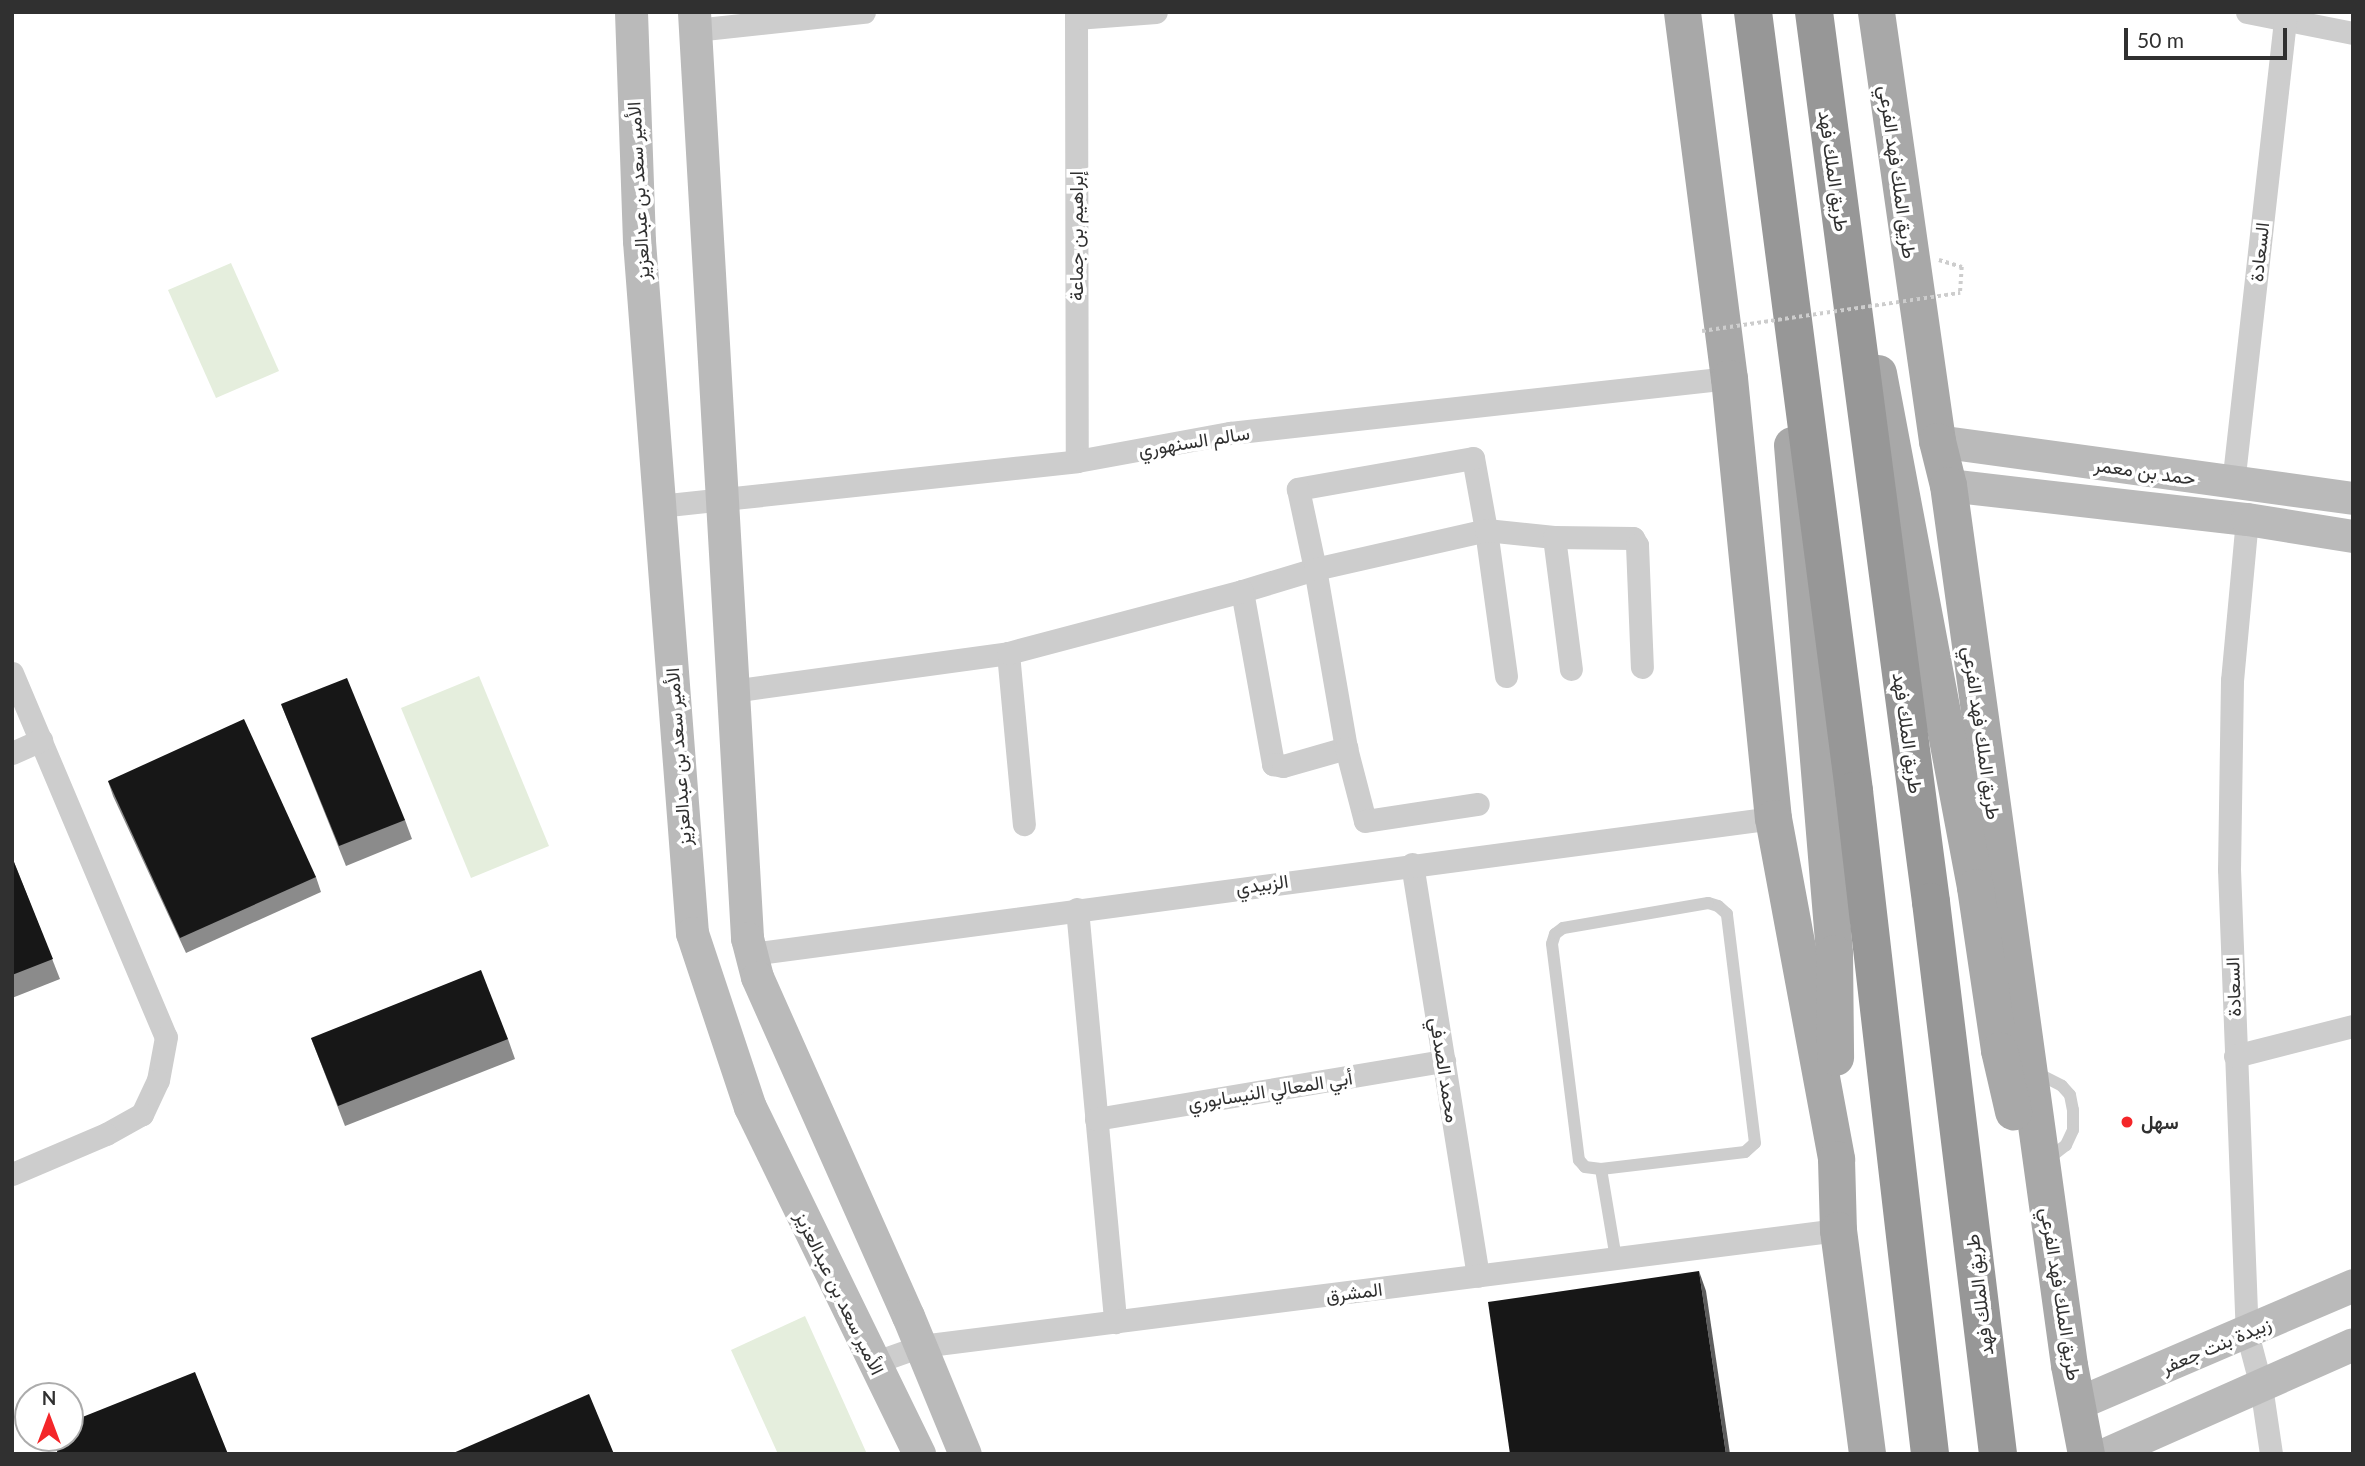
<!DOCTYPE html>
<meta charset="utf-8">
<style>
body{margin:0}
#map{position:relative;width:2365px;height:1466px;overflow:hidden;background:#fff;font-family:Lato,Vazirmatn,sans-serif}
div>[style]{position:absolute}
.green>*{inset:0;background:#e5eedd}
.path>*{height:3.5px;margin-top:-1.75px;transform-origin:0;background:repeating-linear-gradient(90deg,#cdcdcd 0 3.5px,transparent 0 7px)}
.lane>*{height:12px;margin:-6px;padding:0 6px;transform-origin:6px;border-radius:6px;background:#cdcdcd}
.street>*{height:23px;margin:-11.5px;padding:0 11.5px;transform-origin:11.5px;border-radius:11.5px;background:#cdcdcd}
.secondary>*{height:33px;margin:-16.5px;padding:0 16.5px;transform-origin:16.5px;border-radius:16.5px;background:#bababa}
.primary>*{height:37px;margin:-18.5px;padding:0 18.5px;transform-origin:18.5px;border-radius:18.5px;background:#a8a8a8}
.highway>*{height:38px;margin:-19px;padding:0 19px;transform-origin:19px;border-radius:19px;background:#979797}
.path-bridge>*{height:3.5px;margin-top:-1.75px;transform-origin:0;background:repeating-linear-gradient(90deg,#cdcdcd 0 3.5px,transparent 0 7px)}
.wall>*{inset:0;background:#8b8b8b}
.shaded-wall>*{inset:0;background:#5d5d5d}
.building>*{inset:0;background:#171717}
.dots>*{width:19px;height:19px;translate:-50% -50%;box-sizing:border-box;border:4px solid #fff;border-radius:50%}
span{translate:-50% -50%;white-space:nowrap;text-align:center;line-height:1.15;-webkit-text-stroke:7px #fff;paint-order:stroke}
.street-label{font-size:19px;color:#303030}
.poi-label{font-size:19px;color:#303030;font-weight:700}
.left{translate:0 -50%;text-align:left}
.frame{position:absolute;inset:0;border:14px solid #303030;pointer-events:none}
.north{position:absolute;left:14px;top:1382px;width:70px;height:70px;box-sizing:border-box;background:#fff;border:2px solid #acacac;border-radius:50%;rotate:0deg;font-size:19px;font-weight:700;line-height:28px;text-align:center;color:#303030}
.north::after{content:'';display:block;margin:auto;width:24px;height:32px;background:#f42629;clip-path:polygon(50% 0,100% 100%,50% 72%,0 100%)}
.scale{position:absolute;left:2124px;top:28px;width:163px;height:32px;box-sizing:border-box;border:4px solid #303030;border-top:0;padding-left:9px;font-size:21px;line-height:24px;white-space:nowrap;color:#303030;-webkit-text-stroke:5px #fff;paint-order:stroke}
</style>
<div id="map">
<div class="green">
<i style="clip-path:polygon(231px 263px,279px 371px,216px 398px,168px 290px)"></i>
<i style="clip-path:polygon(479px 676px,549px 846px,471px 878px,401px 708px)"></i>
<i style="clip-path:polygon(805px 1316px,867px 1454px,778px 1454px,731px 1350px)"></i>
</div>
<div class="path">
<i style="left:1939px;top:260px;width:24px;rotate:17deg"></i>
<i style="left:1962px;top:267px;width:26px;rotate:94deg"></i>
</div>
<div class="lane">
<i style="left:2035px;top:1072px;width:30px;rotate:27deg"></i>
<i style="left:2062px;top:1086px;width:12px;rotate:48deg"></i>
<i style="left:2070px;top:1095px;width:15px;rotate:79deg"></i>
<i style="left:2073px;top:1110px;width:20px;rotate:90deg"></i>
<i style="left:2073px;top:1130px;width:17px;rotate:115deg"></i>
<i style="left:2066px;top:1145px;width:24px;rotate:142deg"></i>
<i style="left:1601px;top:1169px;width:145px;rotate:-6.7deg"></i>
<i style="left:1745px;top:1152px;width:13px;rotate:-42deg"></i>
<i style="left:1755px;top:1143px;width:231px;rotate:-97deg"></i>
<i style="left:1727px;top:914px;width:12px;rotate:-138deg"></i>
<i style="left:1718px;top:906px;width:10px;rotate:-163deg"></i>
<i style="left:1708px;top:903px;width:147px;rotate:170.2deg"></i>
<i style="left:1563px;top:928px;width:10px;rotate:143deg"></i>
<i style="left:1555px;top:934px;width:10px;rotate:107deg"></i>
<i style="left:1552px;top:944px;width:218px;rotate:82.9deg"></i>
<i style="left:1579px;top:1160px;width:9px;rotate:49deg"></i>
<i style="left:1585px;top:1167px;width:16px;rotate:7deg"></i>
<i style="left:1601px;top:1169px;width:91px;rotate:80.5deg"></i>
</div>
<div class="street">
<i style="left:1076px;top:12px;width:449px;rotate:89.9deg"></i>
<i style="left:2247px;top:12px;width:108px;rotate:11.2deg"></i>
<i style="left:1076px;top:18px;width:80px;rotate:-4.3deg"></i>
<i style="left:695px;top:30px;width:170px;rotate:-6.1deg"></i>
<i style="left:2233px;top:484px;width:467px;rotate:-83.6deg"></i>
<i style="left:659px;top:506px;width:420px;rotate:-6.1deg"></i>
<i style="left:1077px;top:461px;width:156px;rotate:-10.4deg"></i>
<i style="left:1230px;top:433px;width:502px;rotate:-6.29deg"></i>
<i style="left:2247px;top:519px;width:162px;rotate:95.3deg"></i>
<i style="left:2232px;top:680px;width:189px;rotate:90.9deg"></i>
<i style="left:2229px;top:869px;width:464px;rotate:87.8deg"></i>
<i style="left:2247px;top:1333px;width:55px;rotate:75.2deg"></i>
<i style="left:2261px;top:1386px;width:69px;rotate:81.6deg"></i>
<i style="left:1554px;top:537px;width:133px;rotate:82.7deg"></i>
<i style="left:1008px;top:653px;width:172px;rotate:84.7deg"></i>
<i style="left:12px;top:673px;width:395px;rotate:67.1deg"></i>
<i style="left:166px;top:1037px;width:44px;rotate:100.5deg"></i>
<i style="left:158px;top:1080px;width:38px;rotate:115deg"></i>
<i style="left:142px;top:1114px;width:41px;rotate:150.9deg"></i>
<i style="left:106px;top:1134px;width:102px;rotate:156.9deg"></i>
<i style="left:1506px;top:676px;width:147px;rotate:-97.8deg"></i>
<i style="left:1486px;top:530px;width:73px;rotate:-100.2deg"></i>
<i style="left:1473px;top:458px;width:178px;rotate:170deg"></i>
<i style="left:1298px;top:489px;width:82px;rotate:78deg"></i>
<i style="left:1315px;top:569px;width:76px;rotate:163.2deg"></i>
<i style="left:1242px;top:591px;width:176px;rotate:79.8deg"></i>
<i style="left:1273px;top:764px;width:10px;rotate:11deg"></i>
<i style="left:1283px;top:766px;width:66px;rotate:-15.9deg"></i>
<i style="left:1346px;top:748px;width:182px;rotate:-99.8deg"></i>
<i style="left:1315px;top:569px;width:175px;rotate:-12.8deg"></i>
<i style="left:1486px;top:530px;width:68px;rotate:5.9deg"></i>
<i style="left:1554px;top:537px;width:79px;rotate:0.7deg"></i>
<i style="left:1633px;top:538px;width:8px;rotate:60deg"></i>
<i style="left:1637px;top:545px;width:122px;rotate:87.7deg"></i>
<i style="left:732px;top:691px;width:279px;rotate:-7.8deg"></i>
<i style="left:1008px;top:653px;width:242px;rotate:-14.8deg"></i>
<i style="left:1346px;top:748px;width:75px;rotate:75.4deg"></i>
<i style="left:1365px;top:821px;width:114px;rotate:-8.6deg"></i>
<i style="left:12px;top:753px;width:32px;rotate:-24deg"></i>
<i style="left:1412px;top:864px;width:417px;rotate:80.9deg"></i>
<i style="left:1077px;top:909px;width:415px;rotate:84.7deg"></i>
<i style="left:751px;top:954px;width:1031px;rotate:-7.58deg"></i>
<i style="left:2235px;top:1056px;width:122px;rotate:-14.3deg"></i>
<i style="left:1096px;top:1119px;width:353px;rotate:-9.5deg"></i>
<i style="left:873px;top:1363px;width:51px;rotate:-19.5deg"></i>
<i style="left:921px;top:1346px;width:924px;rotate:-7.21deg"></i>
</div>
<div class="secondary">
<i style="left:631px;top:12px;width:229px;rotate:88deg"></i>
<i style="left:639px;top:241px;width:694px;rotate:85.62deg"></i>
<i style="left:692px;top:933px;width:183px;rotate:71.6deg"></i>
<i style="left:750px;top:1107px;width:386px;rotate:64deg"></i>
<i style="left:694px;top:12px;width:928px;rotate:86.72deg"></i>
<i style="left:747px;top:938px;width:40px;rotate:75.6deg"></i>
<i style="left:757px;top:977px;width:371px;rotate:66deg"></i>
<i style="left:908px;top:1316px;width:149px;rotate:67.6deg"></i>
<i style="left:1937px;top:441px;width:420px;rotate:7.8deg"></i>
<i style="left:1948px;top:485px;width:301px;rotate:6.5deg"></i>
<i style="left:2247px;top:519px;width:107px;rotate:9.1deg"></i>
<i style="left:2078px;top:1403px;width:299px;rotate:-23.2deg"></i>
<i style="left:2105px;top:1454px;width:271px;rotate:-23.9deg"></i>
</div>
<div class="primary">
<i style="left:1682px;top:12px;width:369px;rotate:82.7deg"></i>
<i style="left:1729px;top:378px;width:442px;rotate:84.3deg"></i>
<i style="left:1773px;top:818px;width:347px;rotate:79.5deg"></i>
<i style="left:1836px;top:1159px;width:71px;rotate:88.4deg"></i>
<i style="left:1838px;top:1230px;width:226px;rotate:82.6deg"></i>
<i style="left:1876px;top:12px;width:433px;rotate:81.9deg"></i>
<i style="left:1937px;top:441px;width:45px;rotate:76deg"></i>
<i style="left:1948px;top:485px;width:888px;rotate:82.17deg"></i>
<i style="left:2069px;top:1365px;width:91px;rotate:79.2deg"></i>
<i style="left:1878px;top:373px;width:523px;rotate:79.31deg"></i>
<i style="left:1975px;top:887px;width:165px;rotate:81.6deg"></i>
<i style="left:1999px;top:1050px;width:63px;rotate:77.1deg"></i>
<i style="left:1792px;top:445px;width:510px;rotate:85.27deg"></i>
<i style="left:1834px;top:953px;width:104px;rotate:89.4deg"></i>
</div>
<div class="highway">
<i style="left:1753px;top:12px;width:786px;rotate:82.61deg"></i>
<i style="left:1854px;top:791px;width:667px;rotate:83.46deg"></i>
<i style="left:1814px;top:12px;width:898px;rotate:82.51deg"></i>
<i style="left:1931px;top:902px;width:556px;rotate:83.08deg"></i>
</div>
<div class="path-bridge">
<i style="left:1702px;top:331px;width:261px;rotate:-8.4deg"></i>
</div>
<div class="wall">
<i style="clip-path:polygon(281px 704px,405px 820px,412px 839px,346px 866px)"></i>
<i style="clip-path:polygon(108px 781px,316px 877px,321px 892px,186px 953px,113px 796px)"></i>
<i style="clip-path:polygon(12px 857px,60px 979px,12px 998px)"></i>
<i style="clip-path:polygon(311px 1038px,508px 1039px,515px 1059px,345px 1126px)"></i>
</div>
<div class="shaded-wall">
<i style="clip-path:polygon(1699px 1271px,1706px 1291px,1730px 1454px,1726px 1454px)"></i>
</div>
<div class="building">
<i style="clip-path:polygon(347px 678px,405px 820px,339px 846px,281px 704px)"></i>
<i style="clip-path:polygon(244px 719px,316px 877px,180px 938px,108px 781px)"></i>
<i style="clip-path:polygon(12px 857px,53px 959px,12px 975px)"></i>
<i style="clip-path:polygon(481px 970px,508px 1039px,338px 1106px,311px 1038px)"></i>
<i style="clip-path:polygon(1699px 1271px,1726px 1454px,1510px 1454px,1488px 1302px)"></i>
<i style="clip-path:polygon(195px 1372px,228px 1454px,58px 1454px,52px 1438px,70px 1438px,70px 1422px)"></i>
<i style="clip-path:polygon(589px 1394px,614px 1454px,451px 1454px)"></i>
</div>
<div class="dots">
<i style="left:2127px;top:1122px;background:#f42629"></i>
</div>
<div class="street-label">
<span style="left:1834px;top:171px;rotate:82deg">طريق الملك فهد</span>
<span style="left:1898px;top:172px;rotate:82deg">طريق الملك فهد الفرعي</span>
<span style="left:638px;top:191px;rotate:-93deg">الأمير سعد بن عبدالعزيز</span>
<span style="left:1076px;top:236px;rotate:-90deg">إبراهيم بن جماعة</span>
<span style="left:2259px;top:252px;rotate:-84deg">السعادة</span>
<span style="left:1194px;top:441px;rotate:-9deg">سالم السنهوري</span>
<span style="left:2145px;top:471px;rotate:8deg">حمد بن معمر</span>
<span style="left:1908px;top:733px;rotate:82deg">طريق الملك فهد</span>
<span style="left:1982px;top:733px;rotate:82deg">طريق الملك فهد الفرعي</span>
<span style="left:678px;top:757px;rotate:-94deg">الأمير سعد بن عبدالعزيز</span>
<span style="left:1262px;top:884px;rotate:-8deg">الزبيدي</span>
<span style="left:2233px;top:987px;rotate:-92deg">السعادة</span>
<span style="left:1445px;top:1070px;rotate:81deg">محمد الصدفي</span>
<span style="left:1270px;top:1090px;rotate:-9deg">أبي المعالي النيسابوري</span>
<span style="left:1354px;top:1292px;rotate:-7deg">المشرق</span>
<span style="left:840px;top:1293px;rotate:64deg">الأمير سعد بن عبدالعزيز</span>
<span style="left:2061px;top:1294px;rotate:81deg">طريق الملك فهد الفرعي</span>
<span style="left:1979px;top:1295px;rotate:-97deg">طريق الملك فهد</span>
<span style="left:2216px;top:1345px;rotate:-23deg">زبيدة بنت جعفر</span>
</div>
<div class="poi-label">
<span class="left" style="left:2141px;top:1122px">سهل</span>
</div>
<div class="frame"></div>
<div class="north">N</div>
<div class="scale">50 m</div>
</div>
